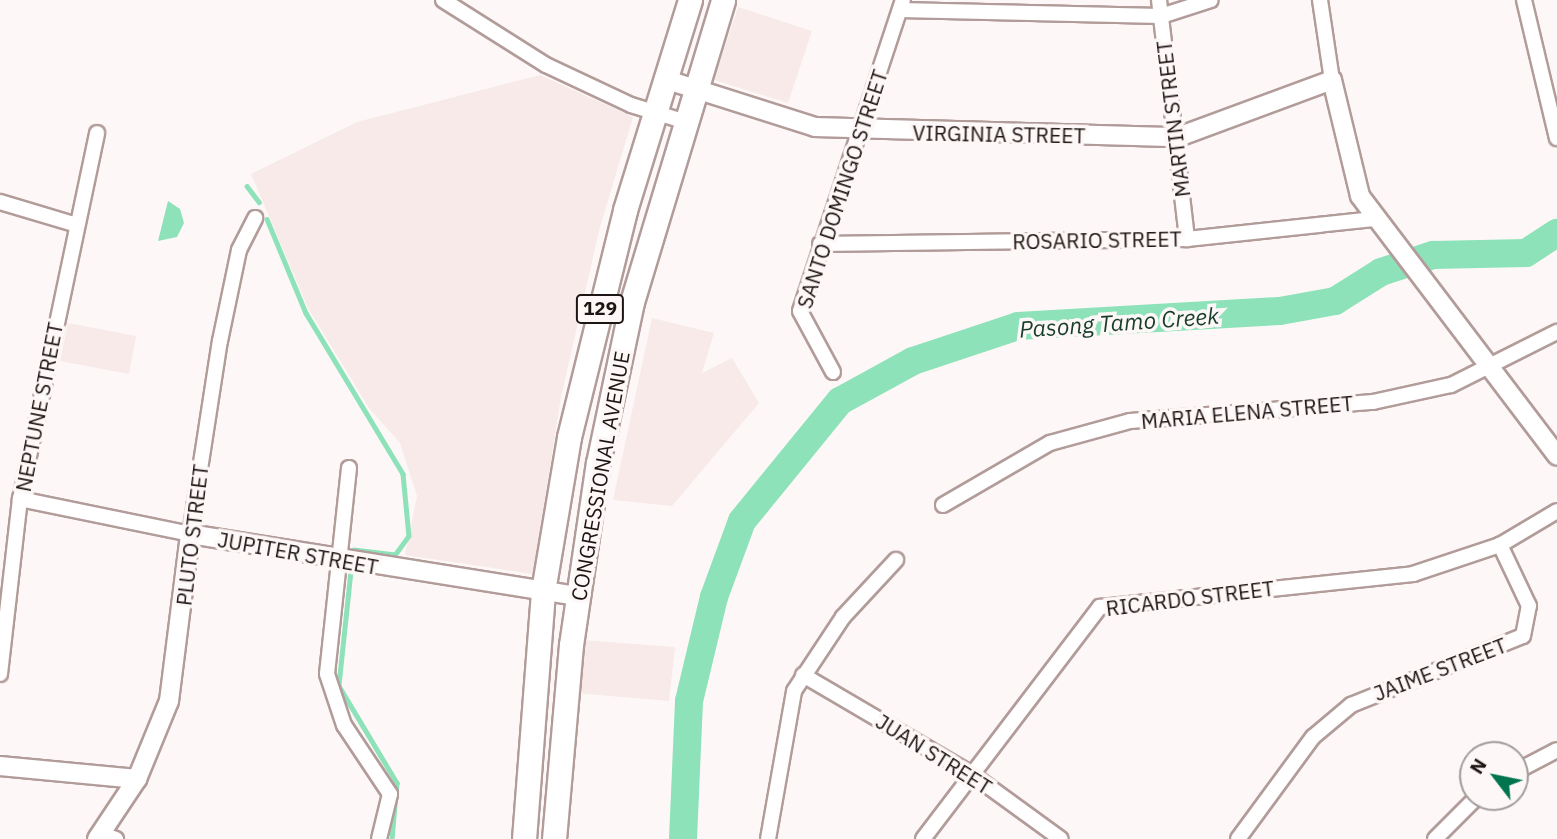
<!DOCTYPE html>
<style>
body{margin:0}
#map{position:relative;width:1557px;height:839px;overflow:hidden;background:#fdf8f7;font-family:"IBM Plex Sans",sans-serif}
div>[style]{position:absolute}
.built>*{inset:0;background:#f7eae8}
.water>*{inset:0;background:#8de2b9}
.stream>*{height:4.5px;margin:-2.25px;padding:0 2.25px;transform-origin:2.25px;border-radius:2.25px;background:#8de2b9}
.river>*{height:28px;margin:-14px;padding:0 14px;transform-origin:14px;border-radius:14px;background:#8de2b9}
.roads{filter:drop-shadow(2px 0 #b29c9a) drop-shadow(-2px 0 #b29c9a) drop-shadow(0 2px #b29c9a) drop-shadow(0 -2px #b29c9a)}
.minor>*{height:14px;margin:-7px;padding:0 7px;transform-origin:7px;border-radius:7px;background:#fff}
.tertiary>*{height:18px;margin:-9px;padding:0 9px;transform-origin:9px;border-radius:9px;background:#fff}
.primary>*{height:23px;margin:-11.5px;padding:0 11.5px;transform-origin:11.5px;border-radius:11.5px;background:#fff}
span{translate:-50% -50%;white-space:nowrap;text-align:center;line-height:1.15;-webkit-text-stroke:7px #fdf8f7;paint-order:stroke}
.shield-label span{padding:2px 5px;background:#fdf8f7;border:2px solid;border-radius:5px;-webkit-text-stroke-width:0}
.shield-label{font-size:19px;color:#1d1514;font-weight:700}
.street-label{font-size:21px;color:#1d1514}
.water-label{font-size:23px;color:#173d2c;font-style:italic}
.north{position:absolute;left:1459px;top:741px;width:70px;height:70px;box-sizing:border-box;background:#fdf8f7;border:2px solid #a39d9c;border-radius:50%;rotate:302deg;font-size:19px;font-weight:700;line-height:28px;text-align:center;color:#1d1514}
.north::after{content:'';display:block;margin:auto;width:24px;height:32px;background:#00744f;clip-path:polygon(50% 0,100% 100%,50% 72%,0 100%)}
</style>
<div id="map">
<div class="built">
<i style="clip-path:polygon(738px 7px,812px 31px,788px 103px,714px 80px)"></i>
<i style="clip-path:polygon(540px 75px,633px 117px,600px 227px,561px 397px,533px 574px,405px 555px,417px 496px,400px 443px,369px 408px,308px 308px,251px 174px,357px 122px)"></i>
<i style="clip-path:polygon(652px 318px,714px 333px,702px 373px,732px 358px,759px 403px,672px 506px,613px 500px)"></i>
<i style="clip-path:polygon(68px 323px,136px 336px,129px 374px,60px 361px)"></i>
<i style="clip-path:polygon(581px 640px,675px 647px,669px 701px,575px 693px)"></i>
</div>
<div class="water">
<i style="clip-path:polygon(168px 201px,180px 209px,184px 223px,177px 237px,158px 241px)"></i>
</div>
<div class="stream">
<i style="left:247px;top:186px;width:20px;rotate:53deg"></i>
<i style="left:267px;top:219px;width:102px;rotate:67.5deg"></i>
<i style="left:306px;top:313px;width:188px;rotate:58.9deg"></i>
<i style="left:403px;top:474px;width:62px;rotate:84.5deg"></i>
<i style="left:409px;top:536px;width:24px;rotate:126deg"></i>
<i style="left:395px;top:555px;width:41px;rotate:-173deg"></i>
<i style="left:351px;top:571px;width:116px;rotate:96deg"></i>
<i style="left:339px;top:686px;width:113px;rotate:59.1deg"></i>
<i style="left:397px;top:783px;width:56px;rotate:95.1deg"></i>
</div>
<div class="river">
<i style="left:683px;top:839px;width:138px;rotate:-87.5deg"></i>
<i style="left:689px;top:701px;width:107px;rotate:-76.5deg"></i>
<i style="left:714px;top:597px;width:81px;rotate:-69.8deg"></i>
<i style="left:742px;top:521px;width:155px;rotate:-50.8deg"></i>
<i style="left:840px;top:401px;width:83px;rotate:-28.7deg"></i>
<i style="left:913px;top:361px;width:111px;rotate:-18.4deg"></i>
<i style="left:1018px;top:326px;width:262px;rotate:-3.3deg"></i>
<i style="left:1280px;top:311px;width:56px;rotate:-10.3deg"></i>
<i style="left:1335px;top:301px;width:54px;rotate:-32.2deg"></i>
<i style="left:1381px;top:272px;width:55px;rotate:-18.1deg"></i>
<i style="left:1433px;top:255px;width:93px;rotate:-1.2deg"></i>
<i style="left:1526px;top:253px;width:37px;rotate:-33deg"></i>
</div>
<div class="roads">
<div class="minor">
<i style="left:443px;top:0;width:122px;rotate:32.3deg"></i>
<i style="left:546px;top:65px;width:94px;rotate:25.2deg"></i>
<i style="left:631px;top:105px;width:54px;rotate:17.1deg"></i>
<i style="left:1159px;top:0;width:241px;rotate:83.3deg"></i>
<i style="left:1320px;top:0;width:81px;rotate:81.5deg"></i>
<i style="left:1524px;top:0;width:142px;rotate:76.6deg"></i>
<i style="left:900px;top:10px;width:261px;rotate:1.3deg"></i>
<i style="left:1161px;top:16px;width:52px;rotate:-17.7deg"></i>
<i style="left:0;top:202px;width:80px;rotate:16.6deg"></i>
<i style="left:820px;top:244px;width:367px;rotate:-0.8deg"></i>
<i style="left:1187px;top:239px;width:188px;rotate:-6.1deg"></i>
<i style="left:833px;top:372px;width:69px;rotate:-118.4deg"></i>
<i style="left:800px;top:311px;width:328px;rotate:-71.7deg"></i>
<i style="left:349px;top:468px;width:207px;rotate:96.1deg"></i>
<i style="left:327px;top:674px;width:54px;rotate:71.6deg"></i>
<i style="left:344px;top:725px;width:83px;rotate:56.3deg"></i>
<i style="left:390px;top:794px;width:46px;rotate:103.7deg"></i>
<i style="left:20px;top:499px;width:174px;rotate:11.6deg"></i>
<i style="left:190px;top:534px;width:195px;rotate:-81.2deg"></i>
<i style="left:220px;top:341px;width:93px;rotate:-78.2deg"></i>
<i style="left:239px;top:250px;width:36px;rotate:-63deg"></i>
<i style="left:943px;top:505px;width:124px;rotate:-30.1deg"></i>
<i style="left:1050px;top:443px;width:83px;rotate:-15.4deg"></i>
<i style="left:1130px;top:421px;width:244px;rotate:-4.5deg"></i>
<i style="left:1373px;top:402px;width:80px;rotate:-12.3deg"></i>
<i style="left:1451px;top:385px;width:119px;rotate:-26.6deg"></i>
<i style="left:0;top:674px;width:176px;rotate:-83.5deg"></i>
<i style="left:20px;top:499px;width:374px;rotate:-78.1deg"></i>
<i style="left:803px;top:675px;width:194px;rotate:30.4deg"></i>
<i style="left:970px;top:773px;width:112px;rotate:36deg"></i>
<i style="left:1515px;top:772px;width:47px;rotate:-27.6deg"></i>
<i style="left:102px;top:834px;width:15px;rotate:20deg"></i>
<i style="left:768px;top:839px;width:150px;rotate:-80deg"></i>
<i style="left:794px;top:691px;width:89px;rotate:-56.5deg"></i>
<i style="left:843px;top:617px;width:78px;rotate:-47.1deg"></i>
<i style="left:923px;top:839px;width:292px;rotate:-52.7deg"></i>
<i style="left:1100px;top:607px;width:315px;rotate:-6deg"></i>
<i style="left:1413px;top:574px;width:92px;rotate:-18.4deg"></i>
<i style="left:1500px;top:545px;width:66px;rotate:-30.8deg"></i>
<i style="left:1238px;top:839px;width:127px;rotate:-53.7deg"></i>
<i style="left:1313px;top:737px;width:50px;rotate:-40.1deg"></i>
<i style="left:1351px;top:705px;width:185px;rotate:-21.9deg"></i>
<i style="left:1523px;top:636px;width:31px;rotate:-79deg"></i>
<i style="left:1529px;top:606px;width:68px;rotate:-115.4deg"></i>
<i style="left:1435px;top:839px;width:59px;rotate:-45deg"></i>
</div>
<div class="tertiary">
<i style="left:664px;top:79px;width:158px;rotate:17.6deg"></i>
<i style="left:815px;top:127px;width:363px;rotate:1.6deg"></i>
<i style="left:1178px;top:137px;width:164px;rotate:-20.3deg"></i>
<i style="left:1332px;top:80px;width:119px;rotate:76.4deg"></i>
<i style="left:1360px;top:196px;width:326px;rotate:52.8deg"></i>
<i style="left:0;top:766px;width:138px;rotate:5.4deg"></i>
<i style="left:97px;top:839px;width:72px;rotate:-56.3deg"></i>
<i style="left:137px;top:779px;width:84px;rotate:-67.7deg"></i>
<i style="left:169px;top:701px;width:168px;rotate:-82.8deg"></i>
<i style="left:190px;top:534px;width:393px;rotate:9.1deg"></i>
</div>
<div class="primary">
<i style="left:524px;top:839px;width:249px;rotate:-85.6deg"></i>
<i style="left:543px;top:591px;width:156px;rotate:-80.4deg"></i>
<i style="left:569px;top:437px;width:234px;rotate:-76.1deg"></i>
<i style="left:625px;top:210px;width:220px;rotate:-72.8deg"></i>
<i style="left:554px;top:839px;width:195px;rotate:-85deg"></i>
<i style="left:571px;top:645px;width:184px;rotate:-81.6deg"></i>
<i style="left:598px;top:463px;width:165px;rotate:-78.1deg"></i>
<i style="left:632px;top:302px;width:315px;rotate:-73.2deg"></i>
</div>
</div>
<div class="shield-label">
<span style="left:600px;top:309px">129</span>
</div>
<div class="street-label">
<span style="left:1173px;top:119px;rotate:-97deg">MARTIN STREET</span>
<span style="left:999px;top:134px;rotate:1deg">VIRGINIA STREET</span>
<span style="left:842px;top:189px;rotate:-72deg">SANTO DOMINGO STREET</span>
<span style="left:1097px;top:240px;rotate:-1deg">ROSARIO STREET</span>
<span style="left:39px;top:407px;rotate:-79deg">NEPTUNE STREET</span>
<span style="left:1247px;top:412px;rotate:-5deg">MARIA ELENA STREET</span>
<span style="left:600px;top:476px;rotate:-80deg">CONGRESSIONAL AVENUE</span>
<span style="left:192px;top:535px;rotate:-83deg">PLUTO STREET</span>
<span style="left:298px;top:553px;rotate:10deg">JUPITER STREET</span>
<span style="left:1190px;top:598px;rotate:-7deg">RICARDO STREET</span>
<span style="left:1440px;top:669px;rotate:-21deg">JAIME STREET</span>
<span style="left:934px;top:754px;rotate:32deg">JUAN STREET</span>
</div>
<div class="water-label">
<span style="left:1119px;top:322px;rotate:-4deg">Pasong Tamo Creek</span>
</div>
<div class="north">N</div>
</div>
